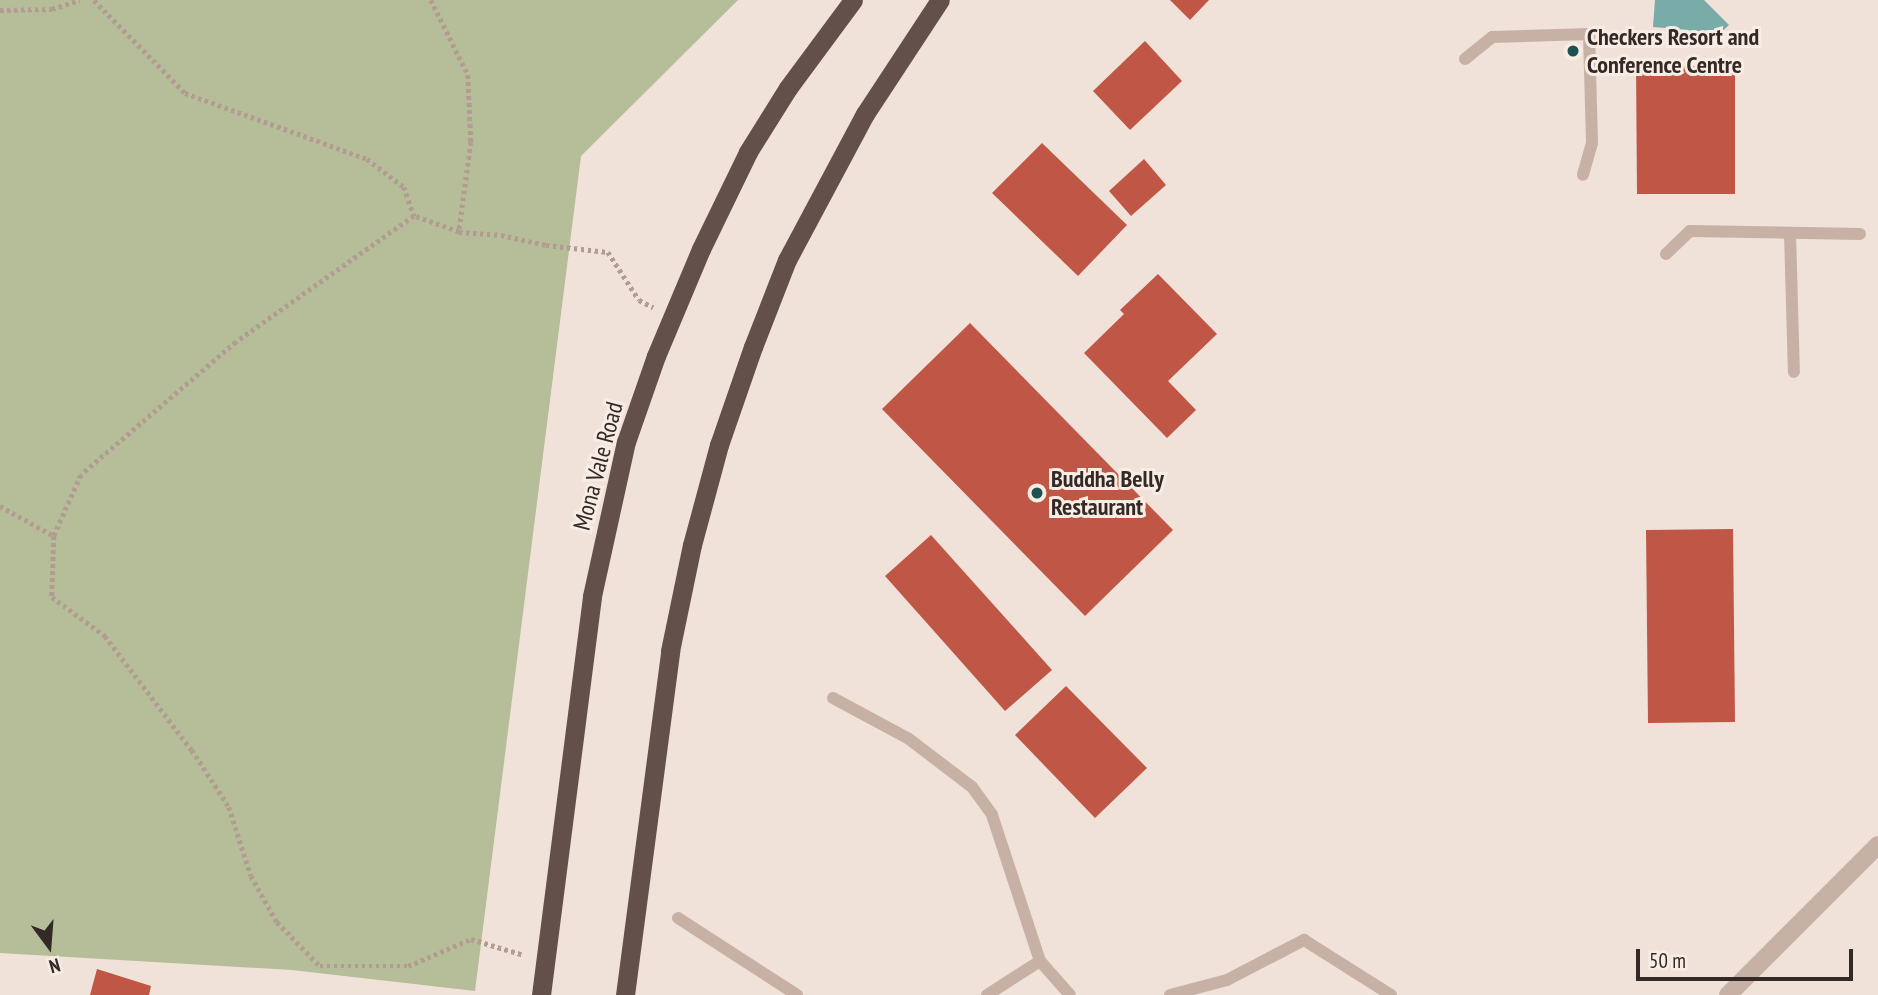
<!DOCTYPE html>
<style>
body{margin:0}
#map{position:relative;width:1878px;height:995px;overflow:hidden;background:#f0e2d8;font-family:"PT Sans Narrow",sans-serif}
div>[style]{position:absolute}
.green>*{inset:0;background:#b5be99}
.water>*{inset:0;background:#79aba8}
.building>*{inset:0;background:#c05746}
.path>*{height:4.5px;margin-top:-2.25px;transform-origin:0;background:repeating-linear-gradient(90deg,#b29b90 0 3.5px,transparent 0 7px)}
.service>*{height:12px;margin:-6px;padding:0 6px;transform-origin:6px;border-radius:6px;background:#c7b1a5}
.minor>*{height:18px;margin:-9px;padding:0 9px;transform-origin:9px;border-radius:9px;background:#c7b1a5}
.trunk>*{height:19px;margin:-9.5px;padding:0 9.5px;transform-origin:9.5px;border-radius:9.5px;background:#64504a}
.dots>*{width:19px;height:19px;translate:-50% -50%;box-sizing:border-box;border:4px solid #f8ede4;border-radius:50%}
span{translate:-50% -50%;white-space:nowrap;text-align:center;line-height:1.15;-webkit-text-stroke:6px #f8ede4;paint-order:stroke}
.poi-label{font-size:24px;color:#332926;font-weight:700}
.left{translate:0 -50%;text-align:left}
.street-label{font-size:24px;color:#332926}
.north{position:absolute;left:14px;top:911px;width:70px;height:70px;-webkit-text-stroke:5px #f8ede4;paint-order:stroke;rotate:164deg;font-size:19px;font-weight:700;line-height:28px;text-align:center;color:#332926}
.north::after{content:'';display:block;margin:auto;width:24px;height:32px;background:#332926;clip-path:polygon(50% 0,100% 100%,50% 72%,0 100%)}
.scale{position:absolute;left:1636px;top:949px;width:217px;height:32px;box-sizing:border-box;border:4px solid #332926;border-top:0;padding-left:9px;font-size:21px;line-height:24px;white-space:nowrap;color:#332926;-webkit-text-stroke:5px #f8ede4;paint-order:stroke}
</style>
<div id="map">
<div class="green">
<i style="clip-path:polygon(0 0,738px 0,581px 156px,475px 991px,292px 970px,0 953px)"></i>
</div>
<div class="water">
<i style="clip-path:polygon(1655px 0,1704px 0,1729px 25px,1706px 47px,1689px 30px,1653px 27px)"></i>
</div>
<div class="building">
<i style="clip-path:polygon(1170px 0,1209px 0,1190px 20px)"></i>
<i style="clip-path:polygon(1145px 41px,1182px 81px,1130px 130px,1093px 91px)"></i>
<i style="clip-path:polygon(1636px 66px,1735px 66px,1735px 194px,1637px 194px)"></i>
<i style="clip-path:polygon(1042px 143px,1127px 225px,1078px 276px,992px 193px)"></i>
<i style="clip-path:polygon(1144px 159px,1166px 185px,1131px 216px,1109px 191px)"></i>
<i style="clip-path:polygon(1158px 274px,1217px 334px,1168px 381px,1196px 410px,1167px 438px,1084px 353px,1124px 314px,1120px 310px)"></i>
<i style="clip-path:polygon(970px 323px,1173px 530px,1085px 616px,882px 409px)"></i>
<i style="clip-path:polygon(1733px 529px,1735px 722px,1648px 723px,1646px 530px)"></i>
<i style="clip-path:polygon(931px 535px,1052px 670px,1005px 711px,885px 576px)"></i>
<i style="clip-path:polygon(1066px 686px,1147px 768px,1095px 818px,1015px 735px)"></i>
<i style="clip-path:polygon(97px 969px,151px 986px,149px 995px,90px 995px)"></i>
</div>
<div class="path">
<i style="left:94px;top:0;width:130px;rotate:45.6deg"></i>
<i style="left:185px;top:93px;width:194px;rotate:19.9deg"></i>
<i style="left:367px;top:159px;width:46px;rotate:37.1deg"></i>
<i style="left:404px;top:187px;width:31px;rotate:71deg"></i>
<i style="left:431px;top:0;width:84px;rotate:63.7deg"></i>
<i style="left:468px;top:75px;width:67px;rotate:87.4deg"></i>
<i style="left:471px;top:142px;width:91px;rotate:97.6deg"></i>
<i style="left:459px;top:232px;width:48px;rotate:-160.4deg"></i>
<i style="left:414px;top:216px;width:218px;rotate:144.7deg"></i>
<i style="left:236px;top:342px;width:204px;rotate:139.4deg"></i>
<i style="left:81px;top:475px;width:67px;rotate:113.9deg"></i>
<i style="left:54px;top:536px;width:61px;rotate:91.9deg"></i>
<i style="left:52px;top:597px;width:66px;rotate:36.3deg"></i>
<i style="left:105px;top:636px;width:143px;rotate:52.7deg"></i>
<i style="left:192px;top:750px;width:68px;rotate:57deg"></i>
<i style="left:229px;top:807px;width:72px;rotate:72.3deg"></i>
<i style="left:251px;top:876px;width:53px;rotate:60.5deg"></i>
<i style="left:277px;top:922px;width:62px;rotate:45.7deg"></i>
<i style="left:320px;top:966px;width:88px"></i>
<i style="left:408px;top:966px;width:69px;rotate:-23.2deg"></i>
<i style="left:471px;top:939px;width:55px;rotate:16.8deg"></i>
<i style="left:0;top:10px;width:52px;rotate:-1.1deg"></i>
<i style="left:52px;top:9px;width:29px;rotate:-18deg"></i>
<i style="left:459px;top:232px;width:42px;rotate:4.1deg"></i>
<i style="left:501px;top:235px;width:46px;rotate:12.5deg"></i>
<i style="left:546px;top:245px;width:62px;rotate:6.4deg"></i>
<i style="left:608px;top:252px;width:57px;rotate:57.1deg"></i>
<i style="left:639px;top:300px;width:16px;rotate:27deg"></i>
<i style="left:0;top:506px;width:62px;rotate:29.1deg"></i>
</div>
<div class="service">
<i style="left:1465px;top:59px;width:35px;rotate:-39deg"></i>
<i style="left:1492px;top:37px;width:97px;rotate:-1.8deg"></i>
<i style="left:1589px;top:34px;width:109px;rotate:88.4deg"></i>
<i style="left:1592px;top:143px;width:33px;rotate:106deg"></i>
<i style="left:1790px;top:233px;width:139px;rotate:88.4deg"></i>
<i style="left:1666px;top:254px;width:33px;rotate:-44deg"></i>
<i style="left:1690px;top:231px;width:170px;rotate:1deg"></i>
<i style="left:833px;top:698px;width:86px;rotate:28.3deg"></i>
<i style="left:909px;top:739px;width:79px;rotate:37.3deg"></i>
<i style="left:972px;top:787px;width:34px;rotate:54deg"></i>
<i style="left:992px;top:815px;width:154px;rotate:71.8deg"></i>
<i style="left:1040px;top:961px;width:45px;rotate:48.6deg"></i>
<i style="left:678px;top:918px;width:142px;rotate:32.9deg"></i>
<i style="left:987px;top:995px;width:63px;rotate:-32.7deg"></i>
<i style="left:1170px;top:995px;width:59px;rotate:-14.7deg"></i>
<i style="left:1227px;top:980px;width:87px;rotate:-27.5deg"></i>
<i style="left:1304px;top:940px;width:103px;rotate:32.3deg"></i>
</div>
<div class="minor">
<i style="left:1728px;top:995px;width:212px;rotate:-45deg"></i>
</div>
<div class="trunk">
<i style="left:541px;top:995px;width:402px;rotate:-82.7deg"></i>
<i style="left:592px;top:596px;width:158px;rotate:-77.6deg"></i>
<i style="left:626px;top:442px;width:91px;rotate:-70.8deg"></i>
<i style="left:656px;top:356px;width:116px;rotate:-67.2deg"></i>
<i style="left:701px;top:249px;width:108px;rotate:-64.1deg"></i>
<i style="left:748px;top:152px;width:75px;rotate:-58deg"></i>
<i style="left:788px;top:88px;width:109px;rotate:-53.5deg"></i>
<i style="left:625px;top:995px;width:347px;rotate:-82.5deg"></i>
<i style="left:670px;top:651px;width:108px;rotate:-78.3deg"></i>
<i style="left:692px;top:545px;width:104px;rotate:-74.9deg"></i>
<i style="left:719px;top:445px;width:104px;rotate:-70.9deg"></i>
<i style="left:753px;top:347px;width:93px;rotate:-68.7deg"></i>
<i style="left:787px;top:260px;width:166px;rotate:-61.9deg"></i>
<i style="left:865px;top:114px;width:136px;rotate:-56.7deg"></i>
</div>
<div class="dots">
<i style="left:1573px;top:51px;background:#1e5250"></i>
<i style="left:1037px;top:493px;background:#1e5250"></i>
</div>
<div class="poi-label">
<span class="left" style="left:1587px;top:51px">Checkers Resort and<br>Conference Centre</span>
<span class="left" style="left:1051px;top:493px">Buddha Belly<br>Restaurant</span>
</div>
<div class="street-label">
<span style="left:598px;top:466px;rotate:-75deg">Mona Vale Road</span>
</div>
<div class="north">N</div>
<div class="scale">50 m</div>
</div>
